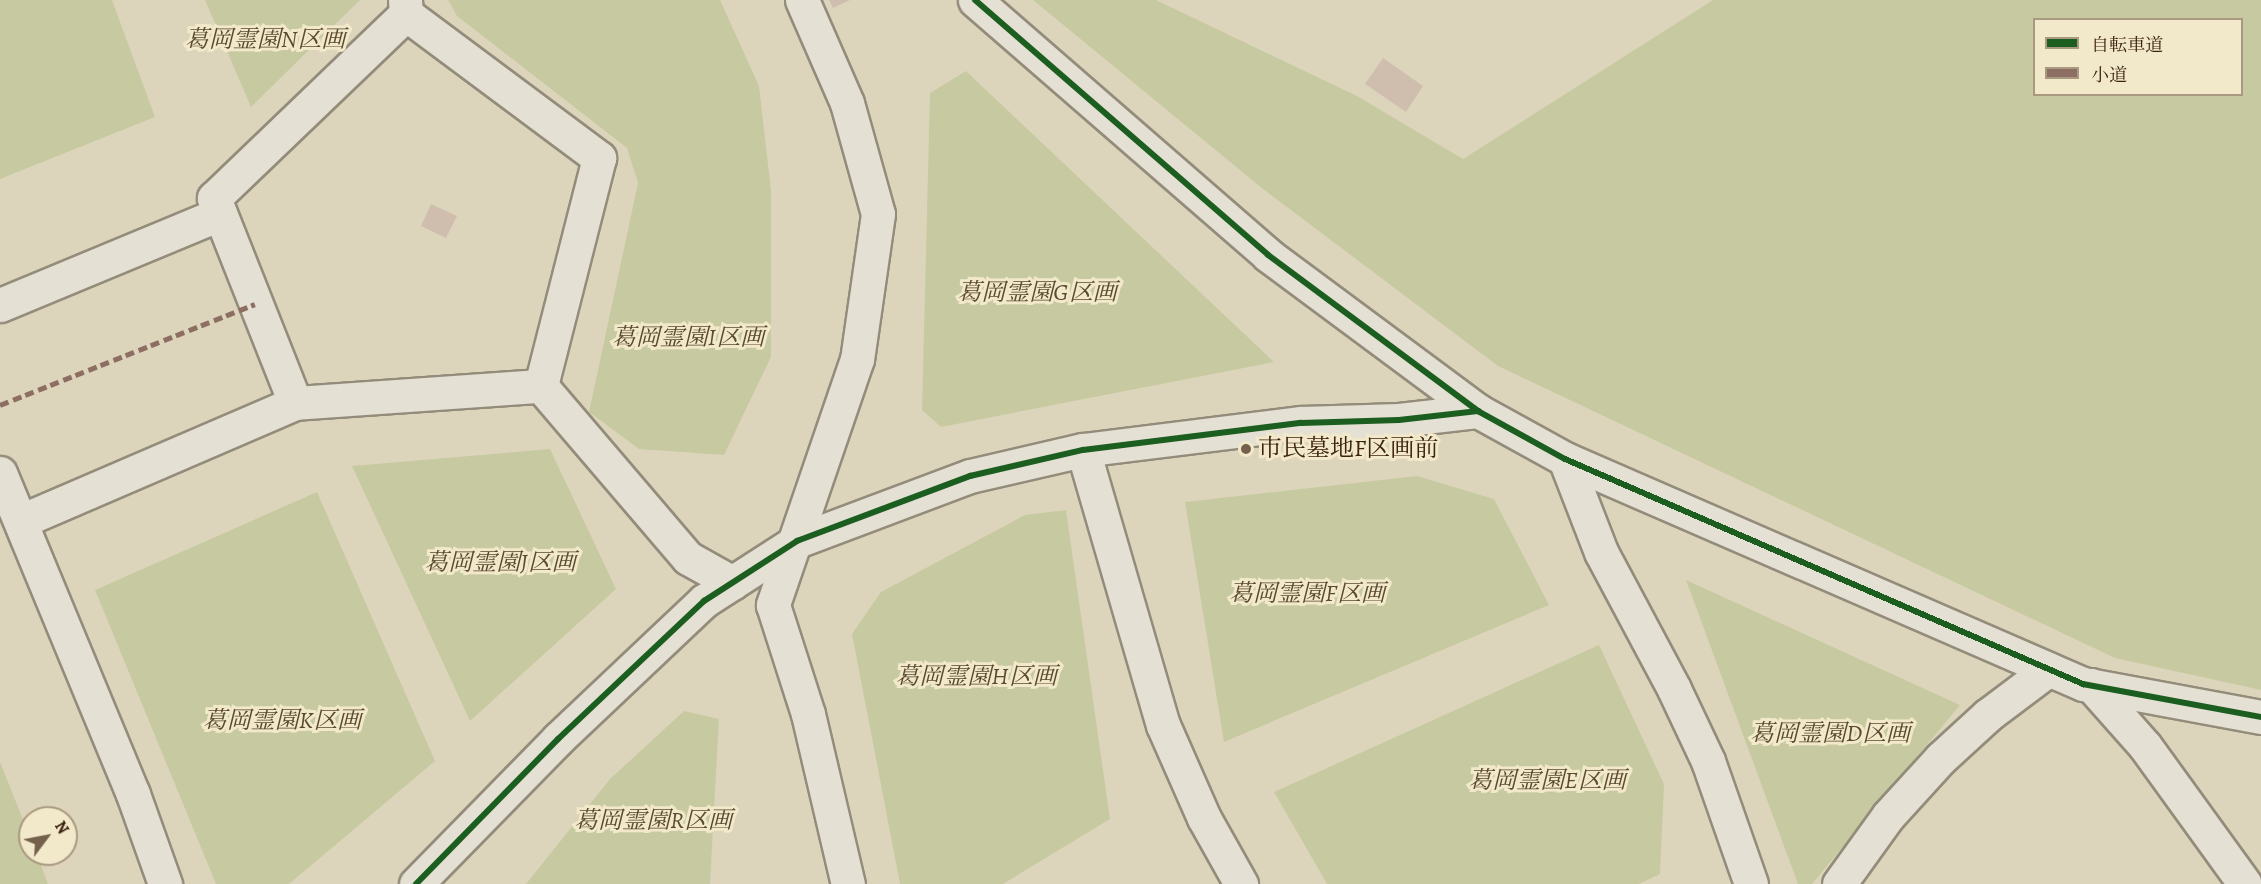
<!DOCTYPE html>
<meta charset="utf-8">
<style>
body{margin:0}
#map{position:relative;width:2261px;height:884px;overflow:hidden;background:#ddd5bb;font-family:Alegreya,"Noto Serif JP",serif}
div>[style]{position:absolute}
.green>*{inset:0;background:#c7caa1}
.building>*{inset:0;background:#cfbeae}
.roads{filter:drop-shadow(2px 0 #948c7b) drop-shadow(-2px 0 #948c7b) drop-shadow(0 2px #948c7b) drop-shadow(0 -2px #948c7b)}
.minor>*{height:33px;margin:-16.5px;padding:0 16.5px;transform-origin:16.5px;border-radius:16.5px;background:#e4e0d3}
.quiet>*{height:4.5px;margin-top:-2.25px;transform-origin:0;background:repeating-linear-gradient(90deg,#8d6e63 0 9px,transparent 0 13.5px)}
.cycleway>*{height:6px;margin:-3px;padding:0 3px;transform-origin:3px;border-radius:3px;background:#1b5e20}
.dots>*{width:16px;height:16px;translate:-50% -50%;box-sizing:border-box;border:3px solid #f2e8ca;border-radius:50%}
span{translate:-50% -50%;white-space:nowrap;text-align:center;line-height:1.15;-webkit-text-stroke:6px #f2e8ca;paint-order:stroke}
.park-label{font-size:24px;color:#5a4a2f;font-style:italic}
.poi-label{font-size:24px;color:#3c2310}
.left{translate:0 -50%;text-align:left}
.legend{position:absolute;left:2033px;top:18px;width:210px;height:78px;box-sizing:border-box;background:#f2e8ca;border:2px solid #a99980;margin:0;padding:8px 10px;list-style:none;font-size:18px;color:#3c2310}
.legend li{display:flex;align-items:center;gap:12px;height:30px}
.legend b{width:30px;border:2px solid #a99980}
.north{position:absolute;left:18px;top:806px;width:60px;height:60px;box-sizing:border-box;background:#f2e8ca;border:2px solid #a99980;border-radius:50%;rotate:58deg;font-size:16px;font-weight:700;line-height:24px;text-align:center;color:#3c2310}
.north::after{content:'';display:block;margin:auto;width:21px;height:27px;background:#74614c;clip-path:polygon(50% 0,100% 100%,50% 72%,0 100%)}
</style>
<div id="map">
<div class="green">
<i style="clip-path:polygon(0 0,112px 0,155px 117px,0 179px)"></i>
<i style="clip-path:polygon(205px 0,360px 0,251px 107px)"></i>
<i style="clip-path:polygon(448px 0,720px 0,759px 86px,771px 190px,771px 357px,724px 455px,639px 449px,589px 412px,638px 183px,627px 148px,457px 16px)"></i>
<i style="clip-path:polygon(evenodd,1033px 0,1156px 0,1357px 96px,1463px 159px,1713px 0,2261px 0,2261px 690px,2115px 658px,1498px 366px,1263px 189px,1033px 0,2034px 20px,2242px 20px,2242px 94px,2034px 94px,2034px 20px)"></i>
<i style="clip-path:polygon(966px 71px,1274px 362px,941px 427px,922px 410px,930px 93px)"></i>
<i style="clip-path:polygon(550px 449px,616px 589px,470px 721px,352px 466px)"></i>
<i style="clip-path:polygon(1417px 476px,1494px 499px,1549px 605px,1224px 742px,1185px 502px)"></i>
<i style="clip-path:polygon(317px 492px,435px 761px,289px 884px,216px 884px,95px 590px)"></i>
<i style="clip-path:polygon(1066px 510px,1110px 819px,1003px 884px,900px 884px,852px 634px,881px 592px,1025px 515px)"></i>
<i style="clip-path:polygon(1686px 580px,1960px 705px,1812px 884px,1798px 884px)"></i>
<i style="clip-path:polygon(1599px 645px,1664px 784px,1660px 874px,1639px 884px,1327px 884px,1274px 792px)"></i>
<i style="clip-path:polygon(684px 711px,719px 719px,710px 884px,526px 884px,610px 779px)"></i>
<i style="clip-path:polygon(0 762px,30px 837px,30px 854px,37px 854px,48px 884px,0 884px)"></i>
</div>
<div class="building">
<i style="clip-path:polygon(829px 0,850px 0,833px 8px)"></i>
<i style="clip-path:polygon(1383px 58px,1423px 86px,1406px 112px,1365px 84px)"></i>
<i style="clip-path:polygon(431px 204px,457px 216px,446px 238px,421px 226px)"></i>
</div>
<div class="roads">
<div class="minor">
<i style="left:405px;top:0;width:14px;rotate:86deg"></i>
<i style="left:406px;top:14px;width:241px;rotate:36.7deg"></i>
<i style="left:599px;top:158px;width:235px;rotate:104.3deg"></i>
<i style="left:541px;top:386px;width:226px;rotate:49.5deg"></i>
<i style="left:688px;top:558px;width:51px;rotate:29.1deg"></i>
<i style="left:802px;top:0;width:112px;rotate:66.4deg"></i>
<i style="left:847px;top:103px;width:115px;rotate:74.4deg"></i>
<i style="left:878px;top:214px;width:147px;rotate:98.2deg"></i>
<i style="left:857px;top:359px;width:260px;rotate:108.9deg"></i>
<i style="left:773px;top:605px;width:114px;rotate:72.2deg"></i>
<i style="left:808px;top:714px;width:175px;rotate:76.8deg"></i>
<i style="left:975px;top:0;width:388px;rotate:41deg"></i>
<i style="left:1268px;top:255px;width:262px;rotate:36.6deg"></i>
<i style="left:1478px;top:411px;width:99px;rotate:28.9deg"></i>
<i style="left:1565px;top:459px;width:565px;rotate:23.48deg"></i>
<i style="left:2083px;top:684px;width:181px;rotate:10.5deg"></i>
<i style="left:406px;top:14px;width:266px;rotate:136.2deg"></i>
<i style="left:214px;top:198px;width:220px;rotate:68.4deg"></i>
<i style="left:295px;top:403px;width:247px;rotate:-4deg"></i>
<i style="left:0;top:305px;width:238px;rotate:-22.5deg"></i>
<i style="left:1083px;top:450px;width:286px;rotate:73.8deg"></i>
<i style="left:1163px;top:725px;width:102px;rotate:66.2deg"></i>
<i style="left:1204px;top:818px;width:76px;rotate:60.7deg"></i>
<i style="left:1565px;top:459px;width:100px;rotate:68.8deg"></i>
<i style="left:1601px;top:552px;width:155px;rotate:61.9deg"></i>
<i style="left:1674px;top:689px;width:80px;rotate:64.7deg"></i>
<i style="left:1708px;top:761px;width:130px;rotate:70.7deg"></i>
<i style="left:0;top:473px;width:347px;rotate:67.5deg"></i>
<i style="left:133px;top:794px;width:96px;rotate:70.4deg"></i>
<i style="left:21px;top:521px;width:298px;rotate:-23.3deg"></i>
<i style="left:2091px;top:685px;width:81px;rotate:48.5deg"></i>
<i style="left:2145px;top:746px;width:170px;rotate:54.1deg"></i>
<i style="left:416px;top:884px;width:203px;rotate:-45.6deg"></i>
<i style="left:558px;top:739px;width:201px;rotate:-43.4deg"></i>
<i style="left:704px;top:601px;width:111px;rotate:-32.8deg"></i>
<i style="left:797px;top:541px;width:185px;rotate:-20.6deg"></i>
<i style="left:970px;top:476px;width:116px;rotate:-13deg"></i>
<i style="left:1083px;top:450px;width:220px;rotate:-7.1deg"></i>
<i style="left:1301px;top:423px;width:98px;rotate:-1.8deg"></i>
<i style="left:1399px;top:420px;width:80px;rotate:-6.5deg"></i>
<i style="left:1839px;top:884px;width:84px;rotate:-54.2deg"></i>
<i style="left:1888px;top:816px;width:79px;rotate:-47.6deg"></i>
<i style="left:1941px;top:758px;width:64px;rotate:-42.5deg"></i>
<i style="left:1988px;top:715px;width:76px;rotate:-37deg"></i>
</div>
</div>
<div class="quiet">
<i style="left:0;top:405px;width:274px;rotate:-21.6deg"></i>
</div>
<div class="cycleway">
<i style="left:975px;top:0;width:388px;rotate:41deg"></i>
<i style="left:1268px;top:255px;width:262px;rotate:36.6deg"></i>
<i style="left:1478px;top:411px;width:99px;rotate:28.9deg"></i>
<i style="left:1565px;top:459px;width:565px;rotate:23.48deg"></i>
<i style="left:2083px;top:684px;width:181px;rotate:10.5deg"></i>
<i style="left:416px;top:884px;width:203px;rotate:-45.6deg"></i>
<i style="left:558px;top:739px;width:201px;rotate:-43.4deg"></i>
<i style="left:704px;top:601px;width:111px;rotate:-32.8deg"></i>
<i style="left:797px;top:541px;width:185px;rotate:-20.6deg"></i>
<i style="left:970px;top:476px;width:116px;rotate:-13deg"></i>
<i style="left:1083px;top:450px;width:220px;rotate:-7.1deg"></i>
<i style="left:1301px;top:423px;width:98px;rotate:-1.8deg"></i>
<i style="left:1399px;top:420px;width:80px;rotate:-6.5deg"></i>
</div>
<div class="dots">
<i style="left:1246px;top:449px;background:#74614c"></i>
</div>
<div class="park-label">
<span style="left:265px;top:40px">葛岡霊園N区画</span>
<span style="left:1037px;top:293px">葛岡霊園G区画</span>
<span style="left:688px;top:338px">葛岡霊園I区画</span>
<span style="left:500px;top:563px">葛岡霊園J区画</span>
<span style="left:1307px;top:594px">葛岡霊園F区画</span>
<span style="left:976px;top:677px">葛岡霊園H区画</span>
<span style="left:282px;top:721px">葛岡霊園K区画</span>
<span style="left:1830px;top:734px">葛岡霊園D区画</span>
<span style="left:1547px;top:781px">葛岡霊園E区画</span>
<span style="left:653px;top:821px">葛岡霊園R区画</span>
</div>
<div class="poi-label">
<span class="left" style="left:1258px;top:449px">市民墓地F区画前</span>
</div>
<ul class="legend">
<li><b style="height:8px;background:#1b5e20"></b>自転車道</li>
<li><b style="height:8px;background:#8d6e63"></b>小道</li>
</ul>
<div class="north">N</div>
</div>
